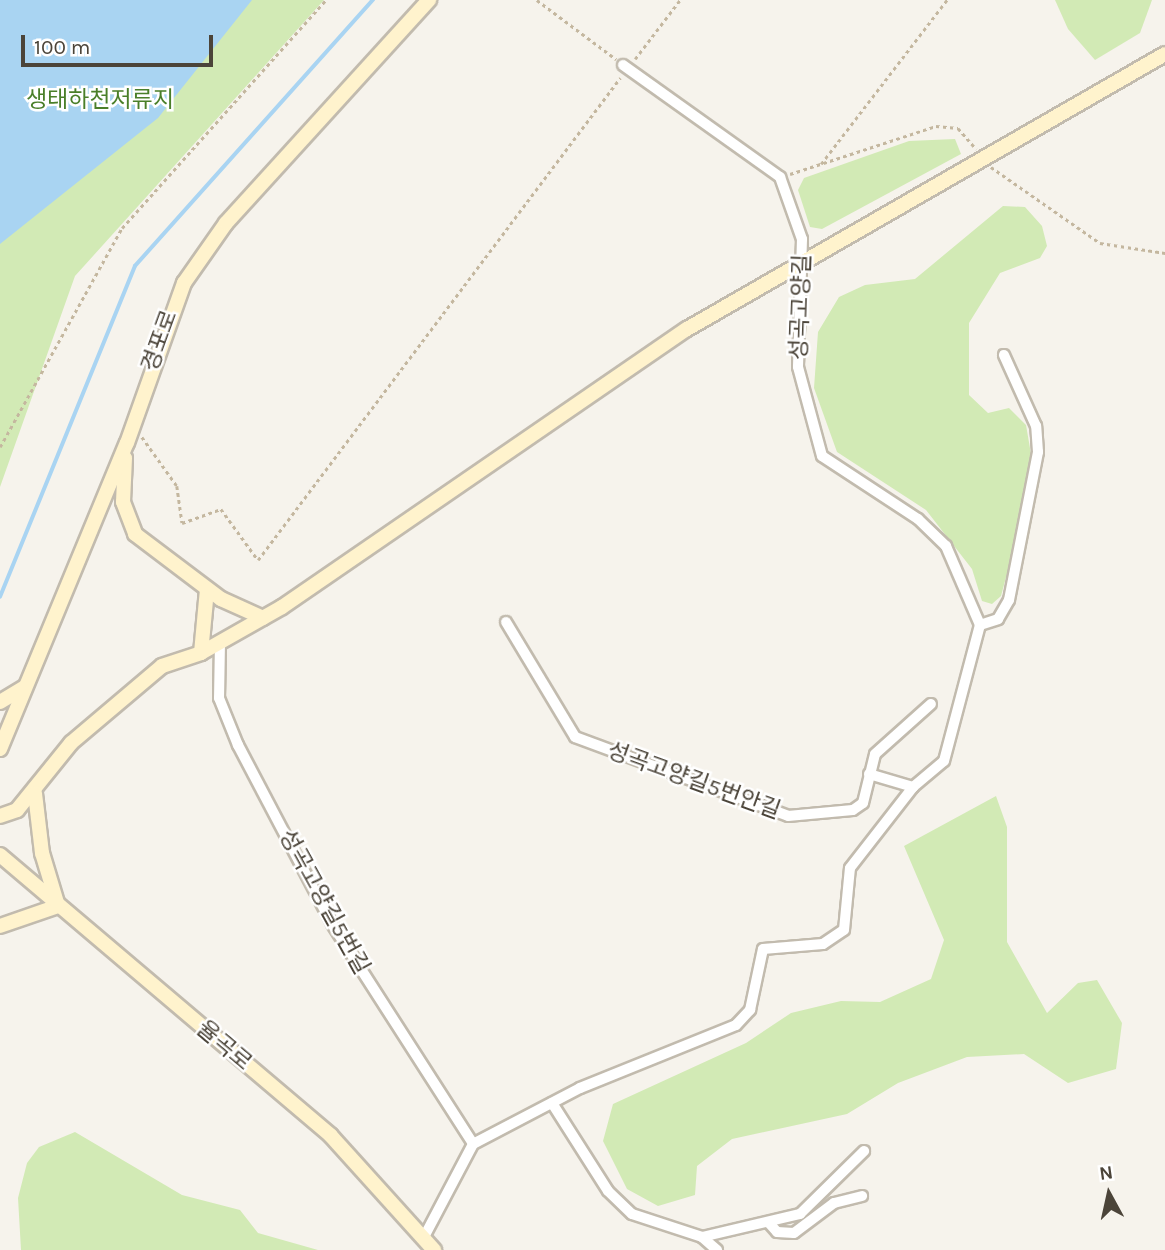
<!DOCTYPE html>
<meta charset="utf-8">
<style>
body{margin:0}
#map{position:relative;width:1165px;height:1250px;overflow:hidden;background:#f6f3ec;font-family:Karla,"Noto Sans KR",sans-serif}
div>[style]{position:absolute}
.green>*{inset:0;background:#d2eab5}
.water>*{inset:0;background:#a9d4f2}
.stream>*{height:3.5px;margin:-1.75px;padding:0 1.75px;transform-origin:1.75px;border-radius:1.75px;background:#a9d4f2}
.path>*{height:2.5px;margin-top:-1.25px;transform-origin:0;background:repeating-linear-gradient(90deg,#c4b79f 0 3.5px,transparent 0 7px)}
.roads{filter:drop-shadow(2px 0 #c2bbae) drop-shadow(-2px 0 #c2bbae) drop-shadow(0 2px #c2bbae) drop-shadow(0 -2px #c2bbae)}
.street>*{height:10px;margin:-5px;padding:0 5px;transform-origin:5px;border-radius:5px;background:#fff}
.secondary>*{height:14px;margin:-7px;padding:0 7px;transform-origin:7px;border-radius:7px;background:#fff3cd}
span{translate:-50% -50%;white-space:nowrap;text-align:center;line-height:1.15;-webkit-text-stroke:5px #fff;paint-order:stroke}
.park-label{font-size:23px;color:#4a7f2a}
.street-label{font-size:23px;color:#4b4439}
.north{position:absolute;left:1074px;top:1159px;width:70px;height:70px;-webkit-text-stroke:5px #fff;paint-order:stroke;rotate:352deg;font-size:19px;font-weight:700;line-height:28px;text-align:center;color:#4b4439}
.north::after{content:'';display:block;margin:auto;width:24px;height:32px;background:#4b4439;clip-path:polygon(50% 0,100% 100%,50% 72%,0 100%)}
.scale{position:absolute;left:21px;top:35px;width:192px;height:32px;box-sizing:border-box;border:4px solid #4b4439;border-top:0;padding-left:9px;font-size:21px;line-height:24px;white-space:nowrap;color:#4b4439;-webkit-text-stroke:5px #fff;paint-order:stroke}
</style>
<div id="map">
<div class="green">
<i style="clip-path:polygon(0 0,324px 0,75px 276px,0 487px)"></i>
<i style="clip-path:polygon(1055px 0,1152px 0,1140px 33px,1095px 60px,1068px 29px)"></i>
<i style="clip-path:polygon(955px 139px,961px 154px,822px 229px,810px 227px,798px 190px,804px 178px,909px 141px)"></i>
<i style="clip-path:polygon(1003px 206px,1025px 207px,1042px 226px,1047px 246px,1040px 258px,1000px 273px,969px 323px,969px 395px,988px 413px,1009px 408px,1026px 425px,1031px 454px,1013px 551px,1001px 596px,992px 604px,982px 601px,972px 569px,926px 510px,837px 452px,814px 388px,818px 332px,839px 297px,865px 285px,915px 279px)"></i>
<i style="clip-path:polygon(996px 796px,1007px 827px,1007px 942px,1047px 1013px,1078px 983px,1097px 980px,1122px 1023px,1116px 1069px,1068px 1083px,1024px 1054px,967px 1057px,898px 1083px,847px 1114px,732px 1139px,697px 1166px,695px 1195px,658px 1206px,627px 1189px,603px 1141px,613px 1104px,746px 1043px,791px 1013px,841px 1001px,880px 1002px,931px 979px,944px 940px,904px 846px)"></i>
<i style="clip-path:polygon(75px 1132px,182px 1195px,240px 1210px,258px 1233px,318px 1250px,21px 1250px,18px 1198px,27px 1163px,39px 1147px)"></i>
</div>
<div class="water">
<i style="clip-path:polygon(0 0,252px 0,158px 118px,0 244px)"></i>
</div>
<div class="stream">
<i style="left:0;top:597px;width:357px;rotate:-67.8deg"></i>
<i style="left:135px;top:266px;width:357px;rotate:-48.2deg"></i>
</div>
<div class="path">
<i style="left:537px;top:0;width:99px;rotate:36.8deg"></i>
<i style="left:635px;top:59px;width:74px;rotate:-52.7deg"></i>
<i style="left:821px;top:164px;width:207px;rotate:-52.5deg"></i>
<i style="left:991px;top:167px;width:133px;rotate:34.9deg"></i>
<i style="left:1100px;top:243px;width:66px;rotate:8.7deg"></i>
<i style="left:790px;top:174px;width:154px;rotate:-18.2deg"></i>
<i style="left:936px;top:126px;width:22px;rotate:5deg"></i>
<i style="left:958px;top:128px;width:28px;rotate:49deg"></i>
<i style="left:142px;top:437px;width:60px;rotate:54.5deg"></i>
<i style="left:177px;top:486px;width:37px;rotate:82deg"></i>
<i style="left:182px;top:523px;width:41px;rotate:-19.7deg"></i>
<i style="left:221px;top:509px;width:63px;rotate:54deg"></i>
<i style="left:258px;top:560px;width:603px;rotate:-53.09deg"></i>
<i style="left:0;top:447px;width:251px;rotate:-60.9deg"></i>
<i style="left:122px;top:228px;width:306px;rotate:-48.2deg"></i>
</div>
<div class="roads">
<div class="street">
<i style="left:623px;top:65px;width:193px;rotate:35.5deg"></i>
<i style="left:780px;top:177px;width:66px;rotate:70.5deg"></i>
<i style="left:802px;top:239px;width:128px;rotate:91.8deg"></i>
<i style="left:798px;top:367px;width:92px;rotate:74.9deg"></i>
<i style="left:822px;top:456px;width:115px;rotate:33.3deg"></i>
<i style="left:918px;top:519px;width:39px;rotate:44deg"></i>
<i style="left:946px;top:546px;width:86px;rotate:66.7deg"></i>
<i style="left:506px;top:622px;width:134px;rotate:59deg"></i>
<i style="left:575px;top:737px;width:227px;rotate:20.3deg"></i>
<i style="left:788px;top:816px;width:65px;rotate:-5.3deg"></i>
<i style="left:853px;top:810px;width:12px;rotate:-35deg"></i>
<i style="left:863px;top:803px;width:50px;rotate:-76.2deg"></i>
<i style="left:875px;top:754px;width:75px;rotate:-41.8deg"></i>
<i style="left:220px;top:642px;width:56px;rotate:91deg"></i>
<i style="left:219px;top:698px;width:51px;rotate:68deg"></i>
<i style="left:238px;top:745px;width:202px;rotate:62.3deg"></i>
<i style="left:332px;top:924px;width:261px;rotate:57.3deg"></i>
<i style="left:869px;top:774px;width:46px;rotate:16.5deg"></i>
<i style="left:552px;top:1103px;width:104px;rotate:57.5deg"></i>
<i style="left:608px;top:1191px;width:33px;rotate:44deg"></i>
<i style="left:632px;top:1214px;width:74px;rotate:18.2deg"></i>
<i style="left:702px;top:1237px;width:101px;rotate:-13.2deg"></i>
<i style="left:800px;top:1214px;width:90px;rotate:-44.5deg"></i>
<i style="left:769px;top:1223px;width:12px;rotate:48deg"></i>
<i style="left:777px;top:1232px;width:17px;rotate:3deg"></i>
<i style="left:794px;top:1233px;width:50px;rotate:-36.9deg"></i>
<i style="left:834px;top:1203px;width:29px;rotate:-14deg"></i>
<i style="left:424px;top:1237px;width:105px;rotate:-62.2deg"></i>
<i style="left:473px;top:1144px;width:121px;rotate:-27.6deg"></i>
<i style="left:580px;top:1088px;width:168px;rotate:-22deg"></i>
<i style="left:736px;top:1025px;width:21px;rotate:-47deg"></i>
<i style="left:750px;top:1010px;width:62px;rotate:-78deg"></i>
<i style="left:763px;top:949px;width:60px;rotate:-4.8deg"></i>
<i style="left:823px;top:944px;width:25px;rotate:-34deg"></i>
<i style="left:844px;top:930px;width:62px;rotate:-84.5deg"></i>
<i style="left:850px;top:868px;width:103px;rotate:-52.1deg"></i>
<i style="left:913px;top:787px;width:40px;rotate:-40deg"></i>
<i style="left:944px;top:761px;width:141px;rotate:-75.2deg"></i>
<i style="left:980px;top:625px;width:19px;rotate:-18deg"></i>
<i style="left:998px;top:619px;width:22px;rotate:-60deg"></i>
<i style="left:1009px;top:600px;width:151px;rotate:-78.9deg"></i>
<i style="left:1038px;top:452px;width:26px;rotate:-94deg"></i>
<i style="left:1036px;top:426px;width:78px;rotate:-114.3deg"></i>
<i style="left:702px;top:1237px;width:20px;rotate:41deg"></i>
</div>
<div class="secondary">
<i style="left:125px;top:458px;width:44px;rotate:92.6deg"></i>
<i style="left:123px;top:502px;width:34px;rotate:69deg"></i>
<i style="left:135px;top:534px;width:108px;rotate:37.1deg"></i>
<i style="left:221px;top:599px;width:46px;rotate:24.3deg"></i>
<i style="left:201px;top:653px;width:63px;rotate:-84.6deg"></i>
<i style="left:0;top:702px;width:29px;rotate:-31deg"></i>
<i style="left:0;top:749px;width:331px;rotate:-67.5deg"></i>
<i style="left:127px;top:443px;width:170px;rotate:-70.4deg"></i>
<i style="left:184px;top:283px;width:73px;rotate:-55deg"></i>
<i style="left:226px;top:223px;width:302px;rotate:-47.7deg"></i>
<i style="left:0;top:816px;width:18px;rotate:-19deg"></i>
<i style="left:17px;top:810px;width:86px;rotate:-51.1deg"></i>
<i style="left:71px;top:743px;width:119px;rotate:-40.2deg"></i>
<i style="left:162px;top:666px;width:41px;rotate:-18.4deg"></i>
<i style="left:201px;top:653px;width:93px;rotate:-29.6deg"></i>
<i style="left:282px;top:607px;width:491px;rotate:-34.5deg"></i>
<i style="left:687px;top:329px;width:551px;rotate:-29.91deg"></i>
<i style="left:0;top:855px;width:434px;rotate:40.3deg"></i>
<i style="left:331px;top:1136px;width:154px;rotate:47.9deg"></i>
<i style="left:0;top:926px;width:61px;rotate:-19deg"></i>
<i style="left:58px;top:906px;width:55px;rotate:-106.8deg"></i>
<i style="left:42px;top:853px;width:60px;rotate:-96.7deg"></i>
</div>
</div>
<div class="park-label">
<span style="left:100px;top:100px">생태하천저류지</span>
</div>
<div class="street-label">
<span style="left:801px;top:307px;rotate:-88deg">성곡고양길</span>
<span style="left:160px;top:341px;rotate:-70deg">경포로</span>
<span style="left:694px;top:781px;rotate:20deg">성곡고양길5번안길</span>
<span style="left:324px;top:902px;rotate:61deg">성곡고양길5번길</span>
<span style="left:224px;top:1046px;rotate:40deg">율곡로</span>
</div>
<div class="north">N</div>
<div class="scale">100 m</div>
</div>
